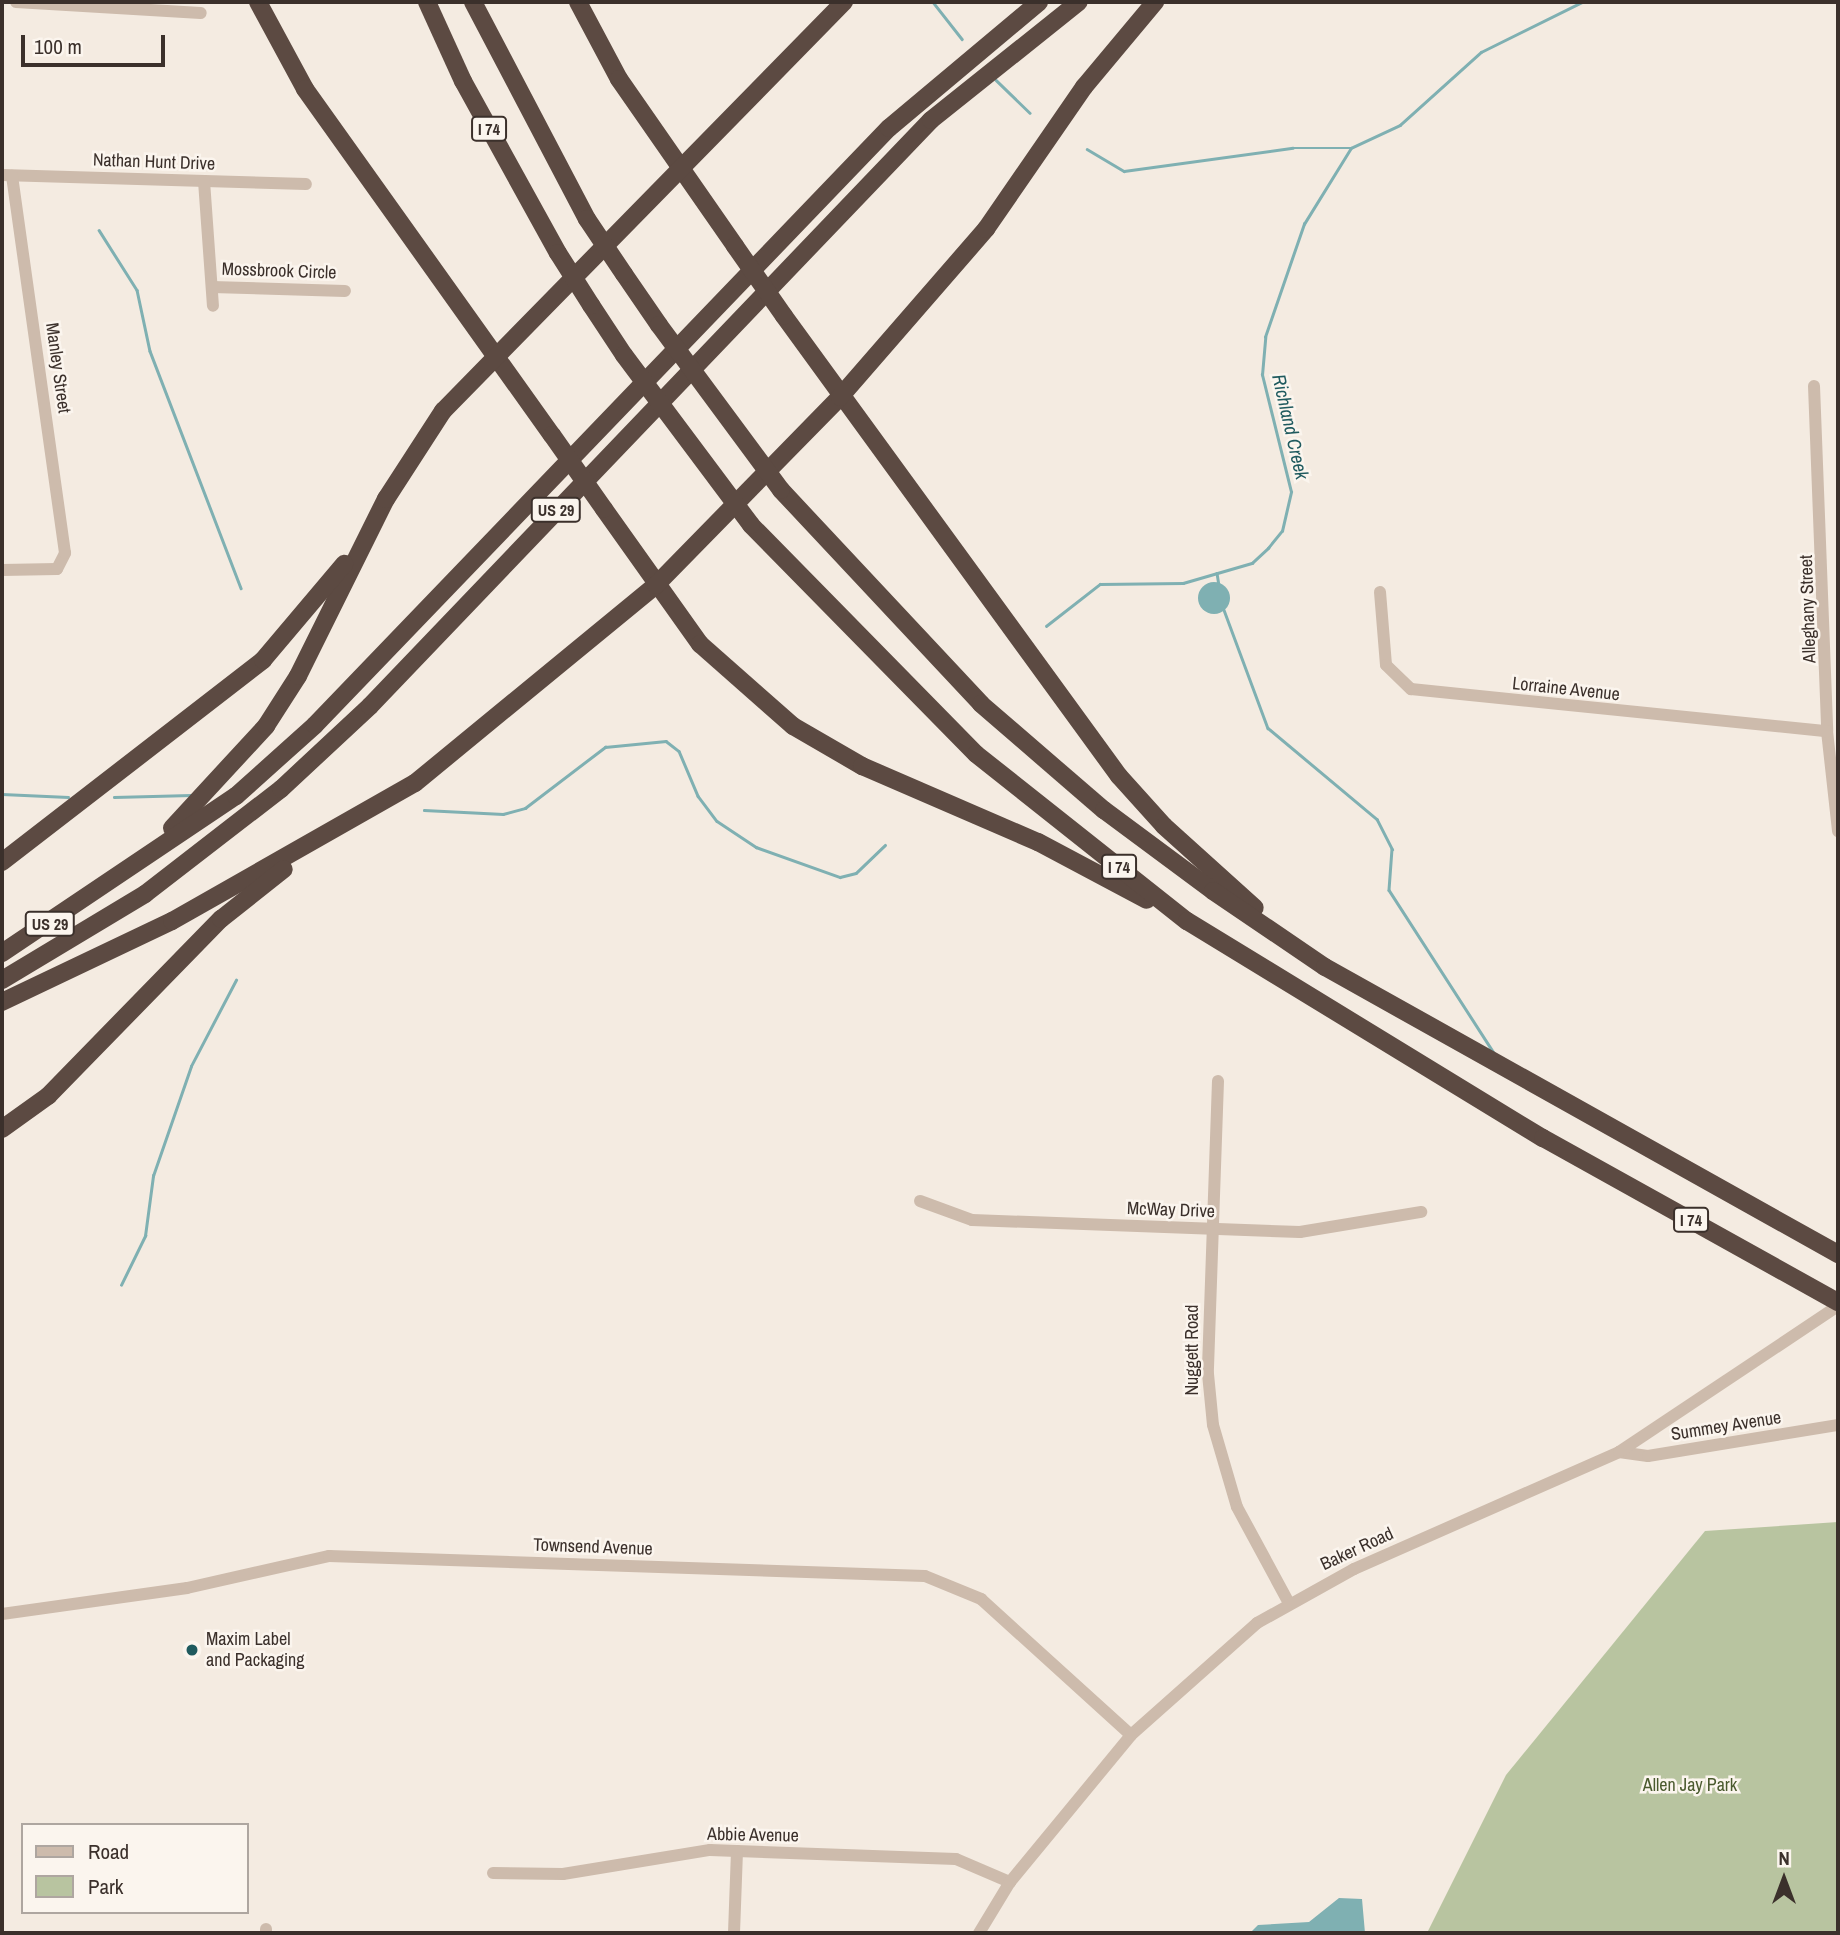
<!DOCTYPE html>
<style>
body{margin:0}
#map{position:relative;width:1840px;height:1935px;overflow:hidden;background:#f4ebe1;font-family:"Archivo Narrow",sans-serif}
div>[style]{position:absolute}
.green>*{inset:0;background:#b8c4a0}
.water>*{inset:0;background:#7fb0b2}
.round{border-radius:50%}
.stream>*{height:2.5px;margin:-1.25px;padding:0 1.25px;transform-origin:1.25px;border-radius:1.25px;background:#7fb0b2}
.minor>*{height:12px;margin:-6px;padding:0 6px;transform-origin:6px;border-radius:6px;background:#cdbbac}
.highway>*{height:18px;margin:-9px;padding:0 9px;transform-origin:9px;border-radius:9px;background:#5c4a42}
.highway-bridge>*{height:18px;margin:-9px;padding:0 9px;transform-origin:9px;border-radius:9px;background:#5c4a42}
.dots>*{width:19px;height:19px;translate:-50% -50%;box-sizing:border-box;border:4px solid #fbf5ee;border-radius:50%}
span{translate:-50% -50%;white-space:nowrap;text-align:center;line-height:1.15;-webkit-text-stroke:5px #fbf5ee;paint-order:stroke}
.shield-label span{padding:2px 5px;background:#fbf5ee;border:2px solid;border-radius:5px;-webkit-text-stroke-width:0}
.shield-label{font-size:16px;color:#3b302b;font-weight:700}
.street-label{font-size:18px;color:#3b302b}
.poi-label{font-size:18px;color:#3b302b}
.left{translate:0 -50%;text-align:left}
.park-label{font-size:18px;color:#4a5a2e}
.water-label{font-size:19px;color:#1f5a5e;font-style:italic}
.frame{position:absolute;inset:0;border:4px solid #3b302b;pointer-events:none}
.legend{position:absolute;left:21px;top:1823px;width:228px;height:91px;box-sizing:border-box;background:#fbf5ee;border:2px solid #aea6a0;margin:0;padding:9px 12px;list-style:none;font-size:21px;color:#3b302b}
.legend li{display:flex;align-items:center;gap:14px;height:35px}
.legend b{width:35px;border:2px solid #aea6a0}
.north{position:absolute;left:1749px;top:1844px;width:70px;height:70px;-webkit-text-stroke:5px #fbf5ee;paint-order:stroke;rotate:0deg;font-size:19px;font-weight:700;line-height:28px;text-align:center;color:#3b302b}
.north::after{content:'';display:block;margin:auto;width:24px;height:32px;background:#3b302b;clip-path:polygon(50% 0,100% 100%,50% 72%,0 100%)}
.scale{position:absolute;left:21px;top:35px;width:144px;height:32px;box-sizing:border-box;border:4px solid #3b302b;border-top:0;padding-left:9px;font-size:21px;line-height:24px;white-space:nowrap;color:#3b302b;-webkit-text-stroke:5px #fbf5ee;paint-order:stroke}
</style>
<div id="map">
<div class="green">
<i style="clip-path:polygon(1838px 1522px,1838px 1933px,1427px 1933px,1506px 1775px,1705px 1531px)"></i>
</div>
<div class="water">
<i class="round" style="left:1198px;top:582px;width:32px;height:32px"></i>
<i style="clip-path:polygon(1339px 1898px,1362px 1899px,1365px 1933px,1250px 1933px,1258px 1925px,1309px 1922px)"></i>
</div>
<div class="stream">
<i style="left:933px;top:2px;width:47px;rotate:51.9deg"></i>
<i style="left:996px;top:80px;width:47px;rotate:44.1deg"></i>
<i style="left:1087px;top:149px;width:43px;rotate:30.7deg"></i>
<i style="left:1124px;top:171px;width:170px;rotate:-7.8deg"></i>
<i style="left:1292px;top:148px;width:59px"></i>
<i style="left:99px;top:230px;width:71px;rotate:57.7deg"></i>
<i style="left:137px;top:290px;width:62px;rotate:78deg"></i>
<i style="left:150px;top:351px;width:254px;rotate:69deg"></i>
<i style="left:1217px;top:573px;width:13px;rotate:81deg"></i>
<i style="left:1224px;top:610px;width:126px;rotate:69.6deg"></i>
<i style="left:1268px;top:728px;width:142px;rotate:39.9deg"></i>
<i style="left:1377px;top:819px;width:34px;rotate:63deg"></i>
<i style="left:1392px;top:849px;width:41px;rotate:94.2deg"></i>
<i style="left:1389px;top:890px;width:194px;rotate:57.2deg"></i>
<i style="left:1046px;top:626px;width:68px;rotate:-37.9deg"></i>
<i style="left:1100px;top:584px;width:83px;rotate:-0.7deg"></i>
<i style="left:1183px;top:583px;width:72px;rotate:-16.2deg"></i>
<i style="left:1252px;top:563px;width:22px;rotate:-43deg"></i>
<i style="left:1268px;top:548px;width:22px;rotate:-51deg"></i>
<i style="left:1282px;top:531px;width:40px;rotate:-77deg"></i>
<i style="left:1291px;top:492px;width:121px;rotate:-103.9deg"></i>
<i style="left:1262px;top:375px;width:38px;rotate:-85deg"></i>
<i style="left:1265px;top:337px;width:120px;rotate:-71deg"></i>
<i style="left:1304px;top:224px;width:89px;rotate:-58.3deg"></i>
<i style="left:1351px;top:148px;width:54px;rotate:-25.1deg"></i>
<i style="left:1400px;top:125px;width:109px;rotate:-42deg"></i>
<i style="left:1481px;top:52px;width:113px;rotate:-26.3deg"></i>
<i style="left:2px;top:794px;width:66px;rotate:2.6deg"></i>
<i style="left:114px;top:797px;width:77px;rotate:-1.5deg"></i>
<i style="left:424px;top:810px;width:79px;rotate:2.9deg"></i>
<i style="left:503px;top:814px;width:23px;rotate:-15deg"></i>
<i style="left:525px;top:808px;width:101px;rotate:-37.3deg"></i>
<i style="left:605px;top:747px;width:61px;rotate:-5.6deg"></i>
<i style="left:666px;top:741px;width:16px;rotate:38deg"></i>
<i style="left:679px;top:751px;width:49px;rotate:67.1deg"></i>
<i style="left:698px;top:796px;width:31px;rotate:53deg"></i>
<i style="left:717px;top:821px;width:47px;rotate:33.7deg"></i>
<i style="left:756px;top:847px;width:89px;rotate:19.7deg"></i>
<i style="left:840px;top:877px;width:16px;rotate:-14deg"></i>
<i style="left:856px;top:873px;width:40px;rotate:-44deg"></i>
<i style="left:121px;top:1285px;width:55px;rotate:-63.9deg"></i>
<i style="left:145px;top:1236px;width:61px;rotate:-82.4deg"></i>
<i style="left:153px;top:1176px;width:116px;rotate:-70.9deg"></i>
<i style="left:191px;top:1066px;width:97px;rotate:-62.4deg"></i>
</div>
<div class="minor">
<i style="left:16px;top:2px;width:185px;rotate:3.4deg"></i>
<i style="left:2px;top:175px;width:304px;rotate:1.7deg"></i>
<i style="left:204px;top:181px;width:125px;rotate:85.9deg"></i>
<i style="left:212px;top:287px;width:133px;rotate:1.7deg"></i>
<i style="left:1814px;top:386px;width:345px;rotate:87.8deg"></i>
<i style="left:1827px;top:731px;width:101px;rotate:83.7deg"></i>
<i style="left:2px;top:570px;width:55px;rotate:-1deg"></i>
<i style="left:57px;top:569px;width:18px;rotate:-63deg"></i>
<i style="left:65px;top:553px;width:381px;rotate:-98deg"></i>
<i style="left:1380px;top:592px;width:73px;rotate:85.3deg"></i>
<i style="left:1386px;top:665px;width:35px;rotate:44deg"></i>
<i style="left:1411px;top:689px;width:418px;rotate:5.8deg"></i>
<i style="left:1218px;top:1081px;width:293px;rotate:92deg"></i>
<i style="left:1208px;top:1374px;width:51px;rotate:84.4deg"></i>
<i style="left:1213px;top:1425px;width:85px;rotate:73.7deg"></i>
<i style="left:1237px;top:1507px;width:109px;rotate:61.6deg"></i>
<i style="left:920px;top:1201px;width:55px;rotate:20.1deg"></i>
<i style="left:972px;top:1220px;width:328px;rotate:2.1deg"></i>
<i style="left:1300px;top:1232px;width:123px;rotate:-9.4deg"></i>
<i style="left:1619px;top:1452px;width:29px;rotate:8deg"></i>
<i style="left:1648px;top:1456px;width:193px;rotate:-9.3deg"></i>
<i style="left:2px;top:1614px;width:187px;rotate:-8deg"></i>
<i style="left:187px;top:1588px;width:146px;rotate:-12.7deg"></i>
<i style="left:329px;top:1556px;width:596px;rotate:1.92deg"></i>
<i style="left:925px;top:1576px;width:61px;rotate:22.3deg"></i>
<i style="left:981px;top:1599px;width:202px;rotate:42.2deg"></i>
<i style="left:493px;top:1873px;width:70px;rotate:0.8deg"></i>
<i style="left:563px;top:1874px;width:149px;rotate:-9.3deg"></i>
<i style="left:710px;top:1850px;width:246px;rotate:2.1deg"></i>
<i style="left:956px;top:1859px;width:59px;rotate:23.1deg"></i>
<i style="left:266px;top:1933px;width:4px;rotate:-90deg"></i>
<i style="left:734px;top:1933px;width:82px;rotate:-87.9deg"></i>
<i style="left:979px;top:1933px;width:60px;rotate:-58.7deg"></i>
<i style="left:1010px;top:1882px;width:190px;rotate:-50.5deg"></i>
<i style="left:1131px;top:1735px;width:169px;rotate:-41.6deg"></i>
<i style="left:1257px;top:1623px;width:111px;rotate:-29.1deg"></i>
<i style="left:1354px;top:1569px;width:290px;rotate:-23.8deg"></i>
<i style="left:1619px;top:1452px;width:263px;rotate:-33.7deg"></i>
</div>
<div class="highway">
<i style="left:258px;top:2px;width:99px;rotate:61.6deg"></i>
<i style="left:305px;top:89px;width:425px;rotate:54.5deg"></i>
<i style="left:427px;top:2px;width:87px;rotate:65.5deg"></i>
<i style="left:463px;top:81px;width:196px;rotate:61.1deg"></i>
<i style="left:473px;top:2px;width:245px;rotate:62.3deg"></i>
<i style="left:578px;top:2px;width:87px;rotate:62deg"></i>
<i style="left:619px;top:79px;width:203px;rotate:55.2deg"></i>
<i style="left:624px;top:274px;width:62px;rotate:55.5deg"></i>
<i style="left:591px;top:305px;width:60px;rotate:56.6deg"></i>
<i style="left:784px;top:316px;width:569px;rotate:53.94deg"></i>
<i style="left:1119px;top:776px;width:67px;rotate:48deg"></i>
<i style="left:1164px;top:826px;width:122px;rotate:42deg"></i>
<i style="left:781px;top:490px;width:293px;rotate:46.9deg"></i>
<i style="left:981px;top:704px;width:162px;rotate:40.8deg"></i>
<i style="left:1104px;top:810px;width:136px;rotate:36.6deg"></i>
<i style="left:1213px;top:891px;width:135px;rotate:34.2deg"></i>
<i style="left:1325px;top:967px;width:588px;rotate:29.23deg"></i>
<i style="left:604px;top:509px;width:166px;rotate:54.6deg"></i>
<i style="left:700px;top:644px;width:124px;rotate:41.4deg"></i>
<i style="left:793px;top:726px;width:80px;rotate:30.1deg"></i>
<i style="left:862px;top:766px;width:192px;rotate:23.4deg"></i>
<i style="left:1038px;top:842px;width:123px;rotate:28deg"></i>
<i style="left:751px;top:525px;width:321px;rotate:45.5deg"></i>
<i style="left:976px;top:754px;width:269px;rotate:38.4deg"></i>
<i style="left:1187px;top:921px;width:417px;rotate:31.4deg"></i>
<i style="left:1543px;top:1138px;width:338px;rotate:29.1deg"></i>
<i style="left:172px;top:828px;width:139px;rotate:-47.3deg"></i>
<i style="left:266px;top:726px;width:59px;rotate:-57.4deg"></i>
<i style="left:298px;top:676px;width:198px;rotate:-63.6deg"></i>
<i style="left:386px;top:499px;width:105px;rotate:-57.1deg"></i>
<i style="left:443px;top:411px;width:573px;rotate:-45.57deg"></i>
<i style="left:2px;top:862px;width:330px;rotate:-37.7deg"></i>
<i style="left:263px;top:660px;width:126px;rotate:-49.8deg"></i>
<i style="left:2px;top:953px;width:282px;rotate:-33.9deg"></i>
<i style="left:236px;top:796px;width:106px;rotate:-41.9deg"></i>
<i style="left:315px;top:725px;width:828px;rotate:-46.13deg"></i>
<i style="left:889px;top:128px;width:196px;rotate:-40deg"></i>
<i style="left:2px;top:980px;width:167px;rotate:-31deg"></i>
<i style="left:145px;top:894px;width:172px;rotate:-37.7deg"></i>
<i style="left:281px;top:789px;width:122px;rotate:-43deg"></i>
<i style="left:370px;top:706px;width:811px;rotate:-46.25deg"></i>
<i style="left:931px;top:120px;width:189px;rotate:-38.6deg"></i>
<i style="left:2px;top:1002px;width:188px;rotate:-25.5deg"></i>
<i style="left:172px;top:921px;width:279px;rotate:-29.6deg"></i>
<i style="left:415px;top:783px;width:312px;rotate:-39.4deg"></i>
<i style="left:656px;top:585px;width:263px;rotate:-45.6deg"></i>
<i style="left:840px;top:397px;width:223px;rotate:-49deg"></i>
<i style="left:986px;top:229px;width:173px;rotate:-55.4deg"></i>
<i style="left:1084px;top:87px;width:111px;rotate:-50.1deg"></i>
<i style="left:2px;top:1129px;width:57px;rotate:-35.7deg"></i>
<i style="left:48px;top:1096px;width:248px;rotate:-45.7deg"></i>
<i style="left:221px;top:919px;width:80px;rotate:-38.4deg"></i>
</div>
<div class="highway-bridge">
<i style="left:587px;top:219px;width:66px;rotate:56.1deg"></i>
<i style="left:735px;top:246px;width:85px;rotate:55deg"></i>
<i style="left:558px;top:253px;width:62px;rotate:57.6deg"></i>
<i style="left:659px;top:325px;width:205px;rotate:53.5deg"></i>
<i style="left:624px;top:355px;width:212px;rotate:53.2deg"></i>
<i style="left:552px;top:435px;width:90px;rotate:54.9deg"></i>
</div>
<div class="dots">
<i style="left:192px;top:1650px;background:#1f5a5e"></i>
</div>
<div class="shield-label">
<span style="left:489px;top:129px">I 74</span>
<span style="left:556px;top:510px">US 29</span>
<span style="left:1119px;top:867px">I 74</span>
<span style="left:50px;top:924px">US 29</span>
<span style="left:1691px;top:1220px">I 74</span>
</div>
<div class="street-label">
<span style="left:154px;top:162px;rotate:2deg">Nathan Hunt Drive</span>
<span style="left:279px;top:271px;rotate:2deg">Mossbrook Circle</span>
<span style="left:58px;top:368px;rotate:82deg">Manley Street</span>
<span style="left:1808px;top:609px;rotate:-92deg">Alleghany Street</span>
<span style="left:1566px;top:689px;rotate:6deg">Lorraine Avenue</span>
<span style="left:1171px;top:1210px;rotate:2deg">McWay Drive</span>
<span style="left:1192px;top:1350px;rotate:-90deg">Nuggett Road</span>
<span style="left:1726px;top:1426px;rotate:-9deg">Summey Avenue</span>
<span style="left:593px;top:1547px;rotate:2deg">Townsend Avenue</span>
<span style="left:1357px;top:1549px;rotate:-25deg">Baker Road</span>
<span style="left:753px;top:1835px;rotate:1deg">Abbie Avenue</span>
</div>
<div class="poi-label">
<span class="left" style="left:206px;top:1650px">Maxim Label<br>and Packaging</span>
</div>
<div class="park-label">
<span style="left:1690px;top:1785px">Allen Jay Park</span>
</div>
<div class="water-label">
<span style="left:1290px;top:427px;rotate:77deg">Richland Creek</span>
</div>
<div class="frame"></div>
<ul class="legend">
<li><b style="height:9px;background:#cdbbac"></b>Road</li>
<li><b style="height:19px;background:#b8c4a0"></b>Park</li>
</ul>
<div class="north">N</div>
<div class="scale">100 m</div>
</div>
